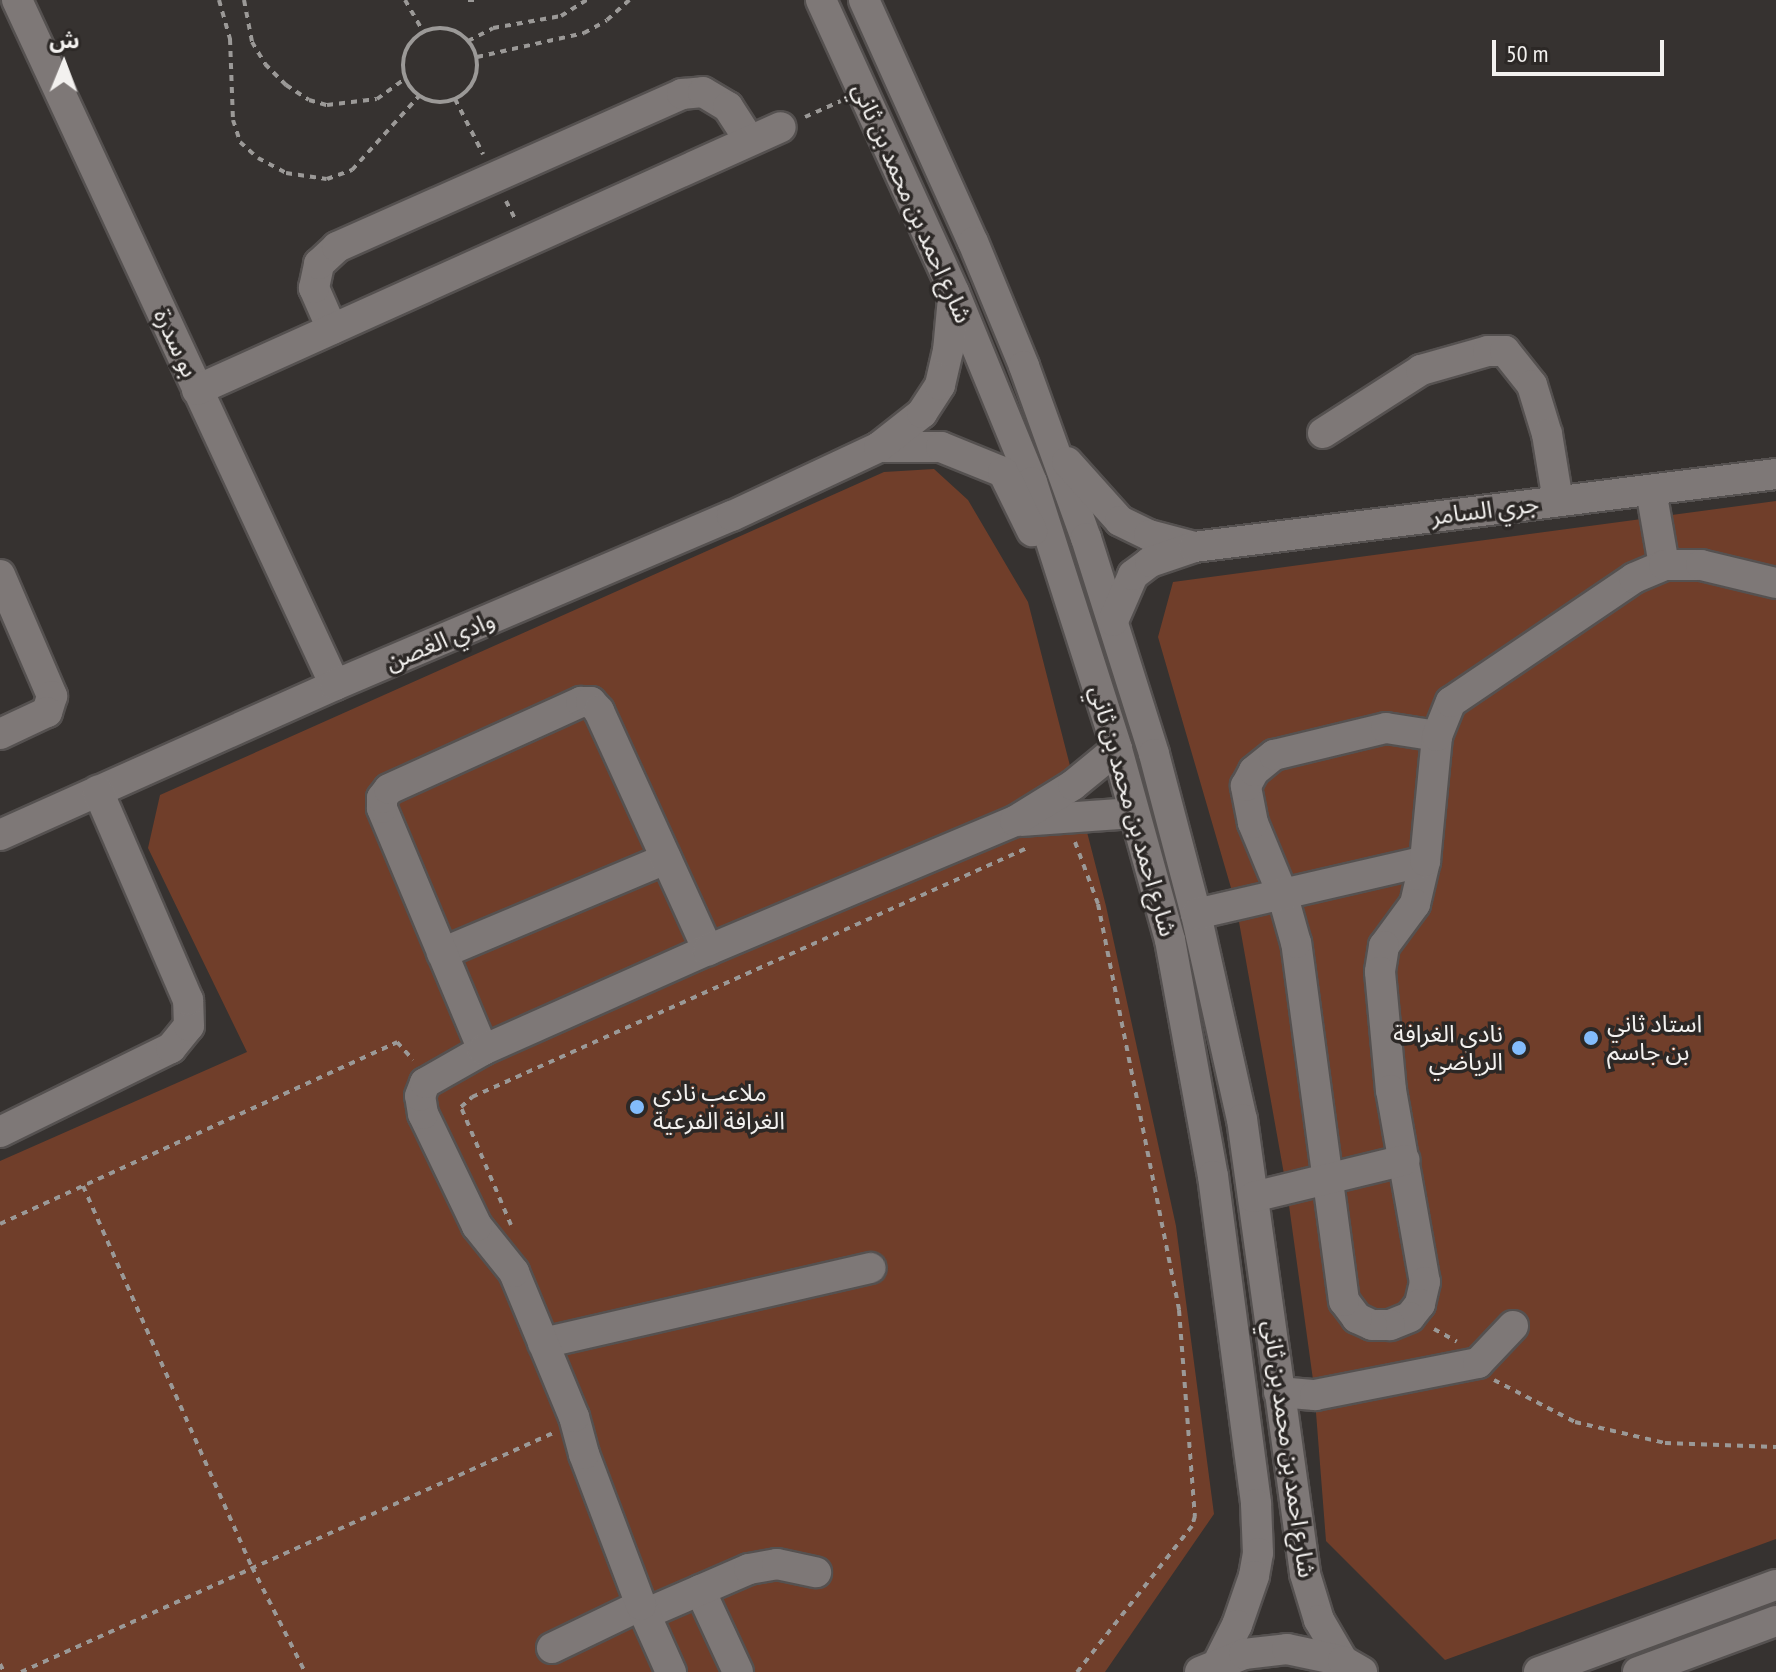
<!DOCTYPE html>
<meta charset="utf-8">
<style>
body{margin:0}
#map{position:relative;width:1776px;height:1672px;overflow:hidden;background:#363230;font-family:"PT Sans Narrow","Noto Sans Arabic",sans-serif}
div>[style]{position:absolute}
.green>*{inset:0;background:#703e2a}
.path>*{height:4px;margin-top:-2px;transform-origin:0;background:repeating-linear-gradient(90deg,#9b9997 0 6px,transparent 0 12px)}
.path>.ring{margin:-2px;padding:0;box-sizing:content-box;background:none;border:4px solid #9b9997;border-radius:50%}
.roads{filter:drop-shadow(2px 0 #555150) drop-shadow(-2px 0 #555150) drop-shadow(0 2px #555150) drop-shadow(0 -2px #555150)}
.minor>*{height:30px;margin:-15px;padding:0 15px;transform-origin:15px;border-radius:15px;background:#7e7877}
.dots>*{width:22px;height:22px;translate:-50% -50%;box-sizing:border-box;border:4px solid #2c2826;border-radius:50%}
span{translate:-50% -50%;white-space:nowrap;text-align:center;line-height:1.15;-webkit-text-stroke:7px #2c2826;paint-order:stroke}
.street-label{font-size:24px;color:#f3f1ef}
.poi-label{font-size:24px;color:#f3f1ef}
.left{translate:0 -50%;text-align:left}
.right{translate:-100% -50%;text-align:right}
.north{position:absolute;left:24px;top:24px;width:80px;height:80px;-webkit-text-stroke:6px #2c2826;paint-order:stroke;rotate:1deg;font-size:22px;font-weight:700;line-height:32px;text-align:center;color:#f3f1ef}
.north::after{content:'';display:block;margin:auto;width:28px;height:36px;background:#f3f1ef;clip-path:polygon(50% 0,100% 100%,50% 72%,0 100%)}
.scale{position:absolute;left:1492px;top:40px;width:172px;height:36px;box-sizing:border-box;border:4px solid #f3f1ef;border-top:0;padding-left:10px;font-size:24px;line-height:28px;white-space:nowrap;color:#f3f1ef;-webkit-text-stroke:6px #2c2826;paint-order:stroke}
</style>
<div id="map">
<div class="green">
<i style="clip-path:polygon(934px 469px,968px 500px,1028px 602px,1106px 906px,1176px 1226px,1214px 1514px,1105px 1672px,0 1672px,0 1161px,247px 1052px,148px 848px,160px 795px,884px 472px)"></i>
<i style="clip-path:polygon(1776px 501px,1776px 1539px,1445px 1660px,1326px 1541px,1314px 1387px,1287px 1191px,1236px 905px,1158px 637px,1173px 582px)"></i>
</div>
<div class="path">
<i style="left:219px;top:0;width:41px;rotate:74.2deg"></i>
<i style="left:230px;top:39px;width:81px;rotate:87.9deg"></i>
<i style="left:233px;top:120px;width:23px;rotate:72deg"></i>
<i style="left:240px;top:142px;width:24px;rotate:42deg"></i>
<i style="left:258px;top:158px;width:32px;rotate:28deg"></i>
<i style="left:286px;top:173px;width:41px;rotate:8.3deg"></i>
<i style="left:327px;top:179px;width:27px;rotate:-20deg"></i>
<i style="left:352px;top:170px;width:100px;rotate:-47.8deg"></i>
<i style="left:244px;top:0;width:43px;rotate:79.2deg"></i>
<i style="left:252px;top:42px;width:26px;rotate:59deg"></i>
<i style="left:265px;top:64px;width:30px;rotate:45deg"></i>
<i style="left:286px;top:85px;width:27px;rotate:33deg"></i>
<i style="left:309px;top:100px;width:19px;rotate:16deg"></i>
<i style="left:327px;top:105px;width:50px;rotate:-6.8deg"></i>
<i style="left:377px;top:99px;width:34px;rotate:-36deg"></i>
<i style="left:405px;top:0;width:36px;rotate:60deg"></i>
<i style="left:468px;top:0;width:10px"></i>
<i class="ring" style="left:403px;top:28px;width:70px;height:70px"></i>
<i style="left:468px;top:41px;width:28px;rotate:-27deg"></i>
<i style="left:493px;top:28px;width:69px;rotate:-10deg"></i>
<i style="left:561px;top:16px;width:31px;rotate:-32deg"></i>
<i style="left:477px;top:57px;width:110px;rotate:-12.6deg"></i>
<i style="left:584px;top:33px;width:26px;rotate:-29deg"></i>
<i style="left:607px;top:20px;width:30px;rotate:-42deg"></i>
<i style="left:455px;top:99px;width:62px;rotate:63deg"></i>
<i style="left:805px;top:117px;width:39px;rotate:-24deg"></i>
<i style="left:506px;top:201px;width:20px;rotate:63deg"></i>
<i style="left:1075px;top:842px;width:66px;rotate:69.6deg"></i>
<i style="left:1098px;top:904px;width:414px;rotate:78.7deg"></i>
<i style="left:1179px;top:1310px;width:207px;rotate:85.6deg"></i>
<i style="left:1195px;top:1516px;width:10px;rotate:107deg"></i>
<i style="left:1192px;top:1526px;width:186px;rotate:128.2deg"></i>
<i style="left:83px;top:1186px;width:417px;rotate:66.1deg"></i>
<i style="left:252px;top:1567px;width:118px;rotate:63.2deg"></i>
<i style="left:0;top:1224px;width:437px;rotate:-24.6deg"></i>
<i style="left:397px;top:1042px;width:24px;rotate:48deg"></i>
<i style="left:511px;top:1225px;width:128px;rotate:-113deg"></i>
<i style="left:461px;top:1107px;width:15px;rotate:-42deg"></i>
<i style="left:472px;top:1097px;width:608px;rotate:-24.16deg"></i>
<i style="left:1434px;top:1329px;width:26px;rotate:29deg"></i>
<i style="left:1494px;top:1380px;width:91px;rotate:27.4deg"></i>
<i style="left:1575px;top:1422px;width:92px;rotate:13.1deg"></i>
<i style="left:1665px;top:1443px;width:111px;rotate:2.1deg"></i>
<i style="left:0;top:1664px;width:9px;rotate:63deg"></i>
<i style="left:21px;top:1672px;width:583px;rotate:-24.19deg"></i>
</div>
<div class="roads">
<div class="minor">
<i style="left:17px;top:0;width:755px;rotate:65.1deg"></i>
<i style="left:821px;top:0;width:321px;rotate:65.5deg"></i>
<i style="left:954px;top:292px;width:205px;rotate:67.7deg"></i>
<i style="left:1032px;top:482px;width:280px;rotate:72.3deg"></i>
<i style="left:1117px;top:749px;width:198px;rotate:74.5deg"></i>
<i style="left:1170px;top:940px;width:240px;rotate:79.7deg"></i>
<i style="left:1213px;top:1176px;width:331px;rotate:82.5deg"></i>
<i style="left:1256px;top:1504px;width:49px;rotate:87.7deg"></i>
<i style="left:1258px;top:1553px;width:23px;rotate:100deg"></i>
<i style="left:1254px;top:1576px;width:52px;rotate:109.1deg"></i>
<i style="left:1237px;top:1625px;width:40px;rotate:116.6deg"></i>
<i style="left:864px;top:0;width:265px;rotate:65.8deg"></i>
<i style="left:973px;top:242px;width:134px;rotate:67.6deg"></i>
<i style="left:1024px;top:366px;width:183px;rotate:70.2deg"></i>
<i style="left:1086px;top:538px;width:226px;rotate:72.5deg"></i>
<i style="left:1154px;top:754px;width:165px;rotate:75.3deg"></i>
<i style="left:1196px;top:914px;width:210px;rotate:77.4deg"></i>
<i style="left:1242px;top:1119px;width:459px;rotate:82.1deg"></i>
<i style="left:1305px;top:1574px;width:48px;rotate:73.1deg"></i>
<i style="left:1319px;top:1620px;width:48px;rotate:59.7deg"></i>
<i style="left:332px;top:329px;width:45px;rotate:-113.7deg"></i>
<i style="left:314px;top:288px;width:25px;rotate:-78deg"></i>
<i style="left:319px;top:264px;width:25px;rotate:-43deg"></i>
<i style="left:337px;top:247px;width:377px;rotate:-23.9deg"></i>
<i style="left:682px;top:94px;width:21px;rotate:-5deg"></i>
<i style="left:703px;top:92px;width:29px;rotate:31deg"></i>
<i style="left:728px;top:107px;width:40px;rotate:57.1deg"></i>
<i style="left:197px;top:390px;width:640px;rotate:-24.24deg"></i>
<i style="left:1323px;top:433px;width:117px;rotate:-32.7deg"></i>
<i style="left:1421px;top:370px;width:70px;rotate:-15.8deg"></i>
<i style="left:1488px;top:351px;width:17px"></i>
<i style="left:1505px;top:351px;width:43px;rotate:51.5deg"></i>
<i style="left:1532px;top:385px;width:51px;rotate:73deg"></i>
<i style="left:1547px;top:434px;width:68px;rotate:80.7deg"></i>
<i style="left:879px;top:447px;width:62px"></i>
<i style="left:941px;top:447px;width:67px;rotate:22deg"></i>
<i style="left:1003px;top:472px;width:66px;rotate:63.8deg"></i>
<i style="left:1067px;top:462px;width:79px;rotate:48.1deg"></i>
<i style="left:1120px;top:521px;width:32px;rotate:26deg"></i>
<i style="left:1149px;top:535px;width:47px;rotate:14.9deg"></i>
<i style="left:1651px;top:490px;width:76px;rotate:80.2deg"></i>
<i style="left:0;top:575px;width:132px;rotate:66.7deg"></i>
<i style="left:52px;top:696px;width:17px;rotate:107deg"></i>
<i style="left:47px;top:712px;width:52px;rotate:154.9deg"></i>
<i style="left:1113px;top:621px;width:50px;rotate:-66.5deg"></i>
<i style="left:1133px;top:575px;width:21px;rotate:-37deg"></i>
<i style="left:1150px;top:562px;width:46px;rotate:-18.8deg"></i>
<i style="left:1194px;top:547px;width:587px;rotate:-7.15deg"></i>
<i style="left:1021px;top:821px;width:112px;rotate:-4.1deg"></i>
<i style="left:0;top:835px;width:367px;rotate:-24.1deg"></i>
<i style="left:335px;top:685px;width:431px;rotate:-23.1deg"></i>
<i style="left:732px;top:516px;width:162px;rotate:-25.1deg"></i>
<i style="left:879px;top:447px;width:55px;rotate:-38.3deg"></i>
<i style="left:922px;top:413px;width:33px;rotate:-57deg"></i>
<i style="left:940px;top:385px;width:35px;rotate:-77deg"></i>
<i style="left:948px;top:351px;width:53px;rotate:-84.6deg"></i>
<i style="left:1425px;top:861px;width:44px;rotate:103.1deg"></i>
<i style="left:1415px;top:904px;width:52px;rotate:126.4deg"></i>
<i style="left:1384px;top:946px;width:26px;rotate:99deg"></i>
<i style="left:1380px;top:972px;width:119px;rotate:84.7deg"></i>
<i style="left:1391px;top:1090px;width:195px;rotate:80deg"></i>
<i style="left:1425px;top:1282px;width:23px;rotate:103deg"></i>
<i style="left:1420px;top:1304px;width:16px;rotate:128deg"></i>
<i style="left:1410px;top:1317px;width:22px;rotate:158deg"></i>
<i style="left:1390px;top:1325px;width:18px;rotate:180deg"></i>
<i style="left:1372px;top:1325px;width:17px;rotate:-155deg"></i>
<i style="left:1357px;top:1318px;width:21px;rotate:-127deg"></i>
<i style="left:1344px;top:1301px;width:361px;rotate:-97.6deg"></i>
<i style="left:1296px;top:943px;width:52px;rotate:-105.6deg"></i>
<i style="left:1282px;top:893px;width:76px;rotate:-112.5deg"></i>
<i style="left:1253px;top:823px;width:38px;rotate:-101deg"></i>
<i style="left:1246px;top:786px;width:17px;rotate:-62deg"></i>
<i style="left:1254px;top:771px;width:26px;rotate:-39deg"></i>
<i style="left:1274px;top:755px;width:115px;rotate:-13.6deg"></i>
<i style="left:1386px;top:728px;width:52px;rotate:8.9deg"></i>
<i style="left:1196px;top:914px;width:235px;rotate:-13deg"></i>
<i style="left:1425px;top:861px;width:126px;rotate:-84.5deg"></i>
<i style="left:1437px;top:736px;width:37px;rotate:-68deg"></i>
<i style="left:1451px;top:702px;width:221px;rotate:-34.1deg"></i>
<i style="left:1634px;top:578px;width:33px;rotate:-23deg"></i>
<i style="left:1664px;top:565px;width:37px"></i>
<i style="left:1701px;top:565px;width:77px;rotate:13.5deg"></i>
<i style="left:442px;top:953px;width:243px;rotate:-22.8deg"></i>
<i style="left:483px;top:1050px;width:262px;rotate:-112.7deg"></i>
<i style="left:382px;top:808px;width:10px;rotate:-90deg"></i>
<i style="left:382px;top:798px;width:11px;rotate:-52deg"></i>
<i style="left:389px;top:789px;width:211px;rotate:-24.4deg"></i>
<i style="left:581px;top:702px;width:10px"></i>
<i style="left:591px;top:702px;width:12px;rotate:48deg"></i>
<i style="left:599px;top:711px;width:263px;rotate:65.5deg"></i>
<i style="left:0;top:1132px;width:191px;rotate:-26.2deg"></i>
<i style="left:171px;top:1048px;width:28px;rotate:-51deg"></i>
<i style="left:189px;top:1026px;width:26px;rotate:-92deg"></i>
<i style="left:188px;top:1000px;width:228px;rotate:-113.3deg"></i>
<i style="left:1253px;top:1197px;width:156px;rotate:-13.7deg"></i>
<i style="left:543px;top:1343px;width:336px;rotate:-12.9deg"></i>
<i style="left:1279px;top:1392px;width:36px;rotate:5deg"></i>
<i style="left:1315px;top:1395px;width:166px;rotate:-11.1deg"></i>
<i style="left:1478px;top:1363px;width:51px;rotate:-46.6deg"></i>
<i style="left:700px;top:1590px;width:90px;rotate:65.1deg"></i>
<i style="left:645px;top:1614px;width:113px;rotate:-23.4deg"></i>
<i style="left:749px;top:1569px;width:28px;rotate:-10deg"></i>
<i style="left:777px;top:1564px;width:40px;rotate:12deg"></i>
<i style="left:552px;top:1648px;width:99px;rotate:-25.8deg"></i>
<i style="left:671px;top:1672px;width:73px;rotate:-114.1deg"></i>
<i style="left:641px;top:1605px;width:161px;rotate:-110.7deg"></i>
<i style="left:584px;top:1454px;width:38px;rotate:-105deg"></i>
<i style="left:574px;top:1417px;width:157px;rotate:-112.5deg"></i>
<i style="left:514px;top:1272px;width:59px;rotate:-128.8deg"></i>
<i style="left:477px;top:1226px;width:124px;rotate:-115.7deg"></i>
<i style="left:423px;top:1114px;width:18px;rotate:-99deg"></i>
<i style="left:420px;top:1096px;width:14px;rotate:-69deg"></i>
<i style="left:425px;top:1083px;width:67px;rotate:-29.6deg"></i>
<i style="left:483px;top:1050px;width:246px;rotate:-24deg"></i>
<i style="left:708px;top:950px;width:333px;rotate:-22.8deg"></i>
<i style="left:1015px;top:821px;width:68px;rotate:-31.8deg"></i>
<i style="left:1073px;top:785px;width:57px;rotate:-39.3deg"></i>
<i style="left:1200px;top:1672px;width:48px;rotate:-22.2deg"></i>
<i style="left:1244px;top:1654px;width:43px;rotate:-6.6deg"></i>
<i style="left:1287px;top:1649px;width:57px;rotate:12.1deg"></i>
<i style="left:1343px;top:1661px;width:22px;rotate:30deg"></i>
<i style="left:1539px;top:1672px;width:252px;rotate:-20.2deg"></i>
<i style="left:1638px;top:1672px;width:147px;rotate:-20.3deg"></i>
</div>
</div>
<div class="dots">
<i style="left:1591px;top:1038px;background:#83bcfb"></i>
<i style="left:1519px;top:1048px;background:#83bcfb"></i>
<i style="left:637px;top:1107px;background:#83bcfb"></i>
</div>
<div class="street-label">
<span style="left:912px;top:203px;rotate:66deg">شارع احمد بن محمد بن ثاني</span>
<span style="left:176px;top:343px;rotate:65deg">بو سدرة</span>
<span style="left:1485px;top:510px;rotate:-7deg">جري السامر</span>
<span style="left:440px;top:641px;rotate:-23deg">وادي الغصن</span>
<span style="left:1133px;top:811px;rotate:74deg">شارع احمد بن محمد بن ثاني</span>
<span style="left:1289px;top:1449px;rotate:82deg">شارع احمد بن محمد بن ثاني</span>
</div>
<div class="poi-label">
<span class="left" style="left:1607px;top:1038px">استاد ثاني<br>بن جاسم</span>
<span class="right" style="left:1503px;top:1048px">نادي الغرافة<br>الرياضي</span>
<span class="left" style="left:653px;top:1107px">ملاعب نادي<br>الغرافة الفرعية</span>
</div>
<div class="north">ش</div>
<div class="scale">50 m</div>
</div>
